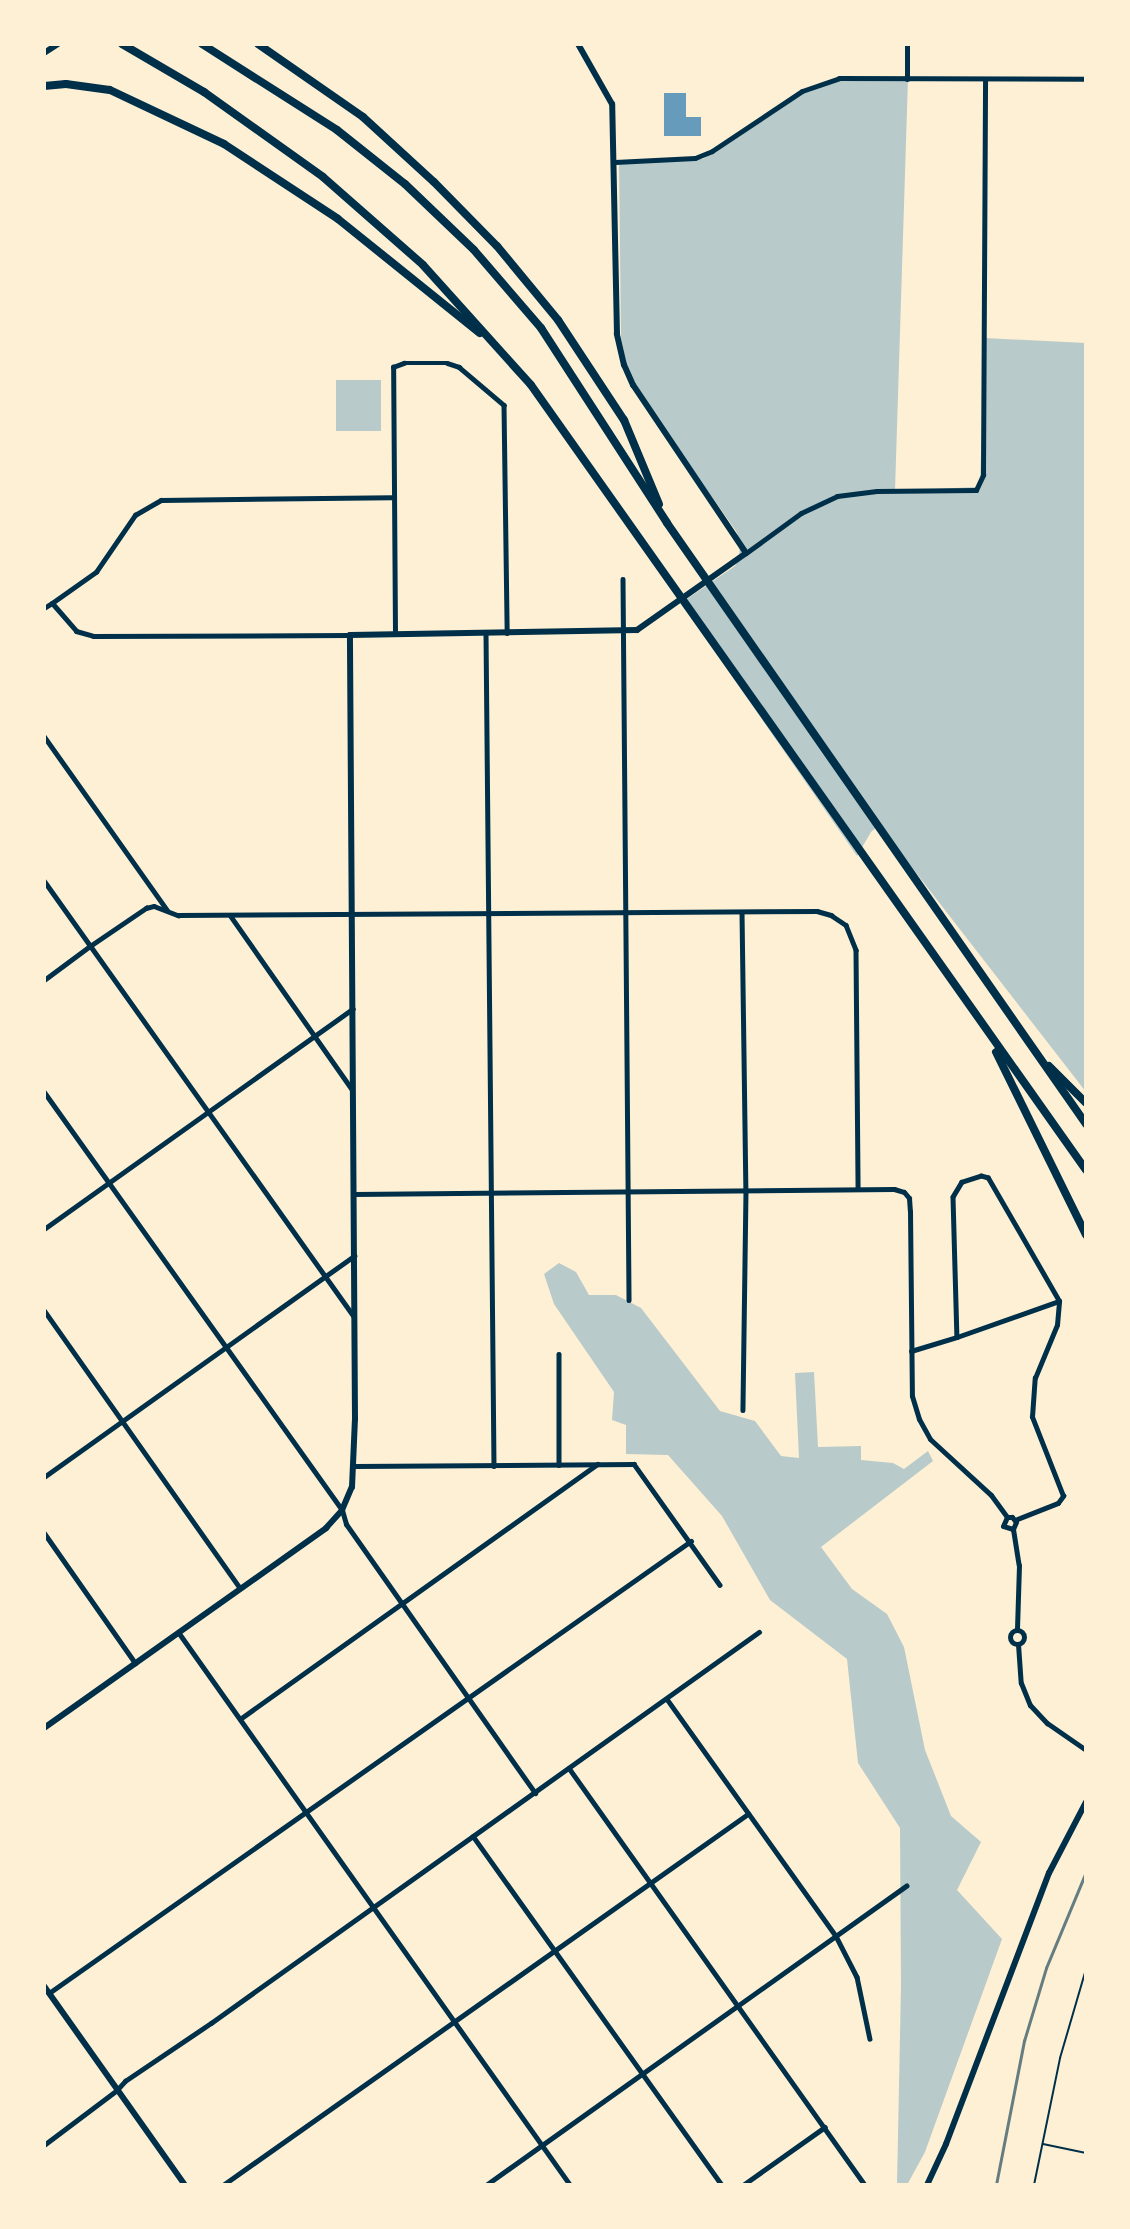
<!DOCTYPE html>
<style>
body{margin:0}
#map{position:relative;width:1130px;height:2229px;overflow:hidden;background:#fdf0d5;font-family:"Exo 2",sans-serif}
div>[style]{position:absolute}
.green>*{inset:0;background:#b9caca}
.water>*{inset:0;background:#669bbc}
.service>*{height:2px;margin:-1px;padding:0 1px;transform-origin:1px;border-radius:1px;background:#003049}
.minor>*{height:4.5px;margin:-2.25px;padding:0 2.25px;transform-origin:2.25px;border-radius:2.25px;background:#003049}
.tertiary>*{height:5px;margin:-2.5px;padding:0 2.5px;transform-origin:2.5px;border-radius:2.5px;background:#003049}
.tertiary>.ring{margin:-2.5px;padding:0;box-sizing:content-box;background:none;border:5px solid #003049;border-radius:50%}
.secondary>*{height:6px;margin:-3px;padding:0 3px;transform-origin:3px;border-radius:3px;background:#003049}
.primary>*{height:6px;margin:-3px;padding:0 3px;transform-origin:3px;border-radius:3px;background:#003049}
.motorway>*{height:8px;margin:-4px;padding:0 4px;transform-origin:4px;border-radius:4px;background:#003049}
.rail>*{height:2.5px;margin:-1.25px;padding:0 1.25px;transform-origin:1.25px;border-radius:1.25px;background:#657d81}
span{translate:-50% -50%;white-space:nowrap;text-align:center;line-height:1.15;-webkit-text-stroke:5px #fdf0d5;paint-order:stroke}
.frame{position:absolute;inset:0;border:46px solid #fdf0d5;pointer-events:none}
</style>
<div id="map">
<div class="green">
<i style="clip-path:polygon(908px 78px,895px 491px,975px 487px,980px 483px,985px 338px,1086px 343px,1086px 1092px,879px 825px,871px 832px,857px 856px,681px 603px,735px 566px,739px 558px,740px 541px,736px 531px,648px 406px,628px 371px,621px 338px,619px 162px,703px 159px,807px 91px,833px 81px)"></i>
<i style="clip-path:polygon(336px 380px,381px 380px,381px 431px,336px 431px)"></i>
<i style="clip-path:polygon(559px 1263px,576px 1272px,589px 1295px,616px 1295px,641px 1308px,720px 1411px,755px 1421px,781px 1456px,799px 1458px,795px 1373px,814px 1372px,818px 1447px,861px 1446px,861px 1460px,893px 1463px,904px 1469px,928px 1451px,933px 1461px,821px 1547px,852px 1589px,887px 1614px,904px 1647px,925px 1750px,951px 1816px,981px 1842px,957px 1890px,1002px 1939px,925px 2152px,907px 2185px,897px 2185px,901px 1986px,900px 1828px,858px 1763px,847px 1659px,770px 1600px,722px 1516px,668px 1455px,626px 1454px,626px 1425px,612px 1420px,614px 1392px,554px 1304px,544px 1274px)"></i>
</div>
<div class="water">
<i style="clip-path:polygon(664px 93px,686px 93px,686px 117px,701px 117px,701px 136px,664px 136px)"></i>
</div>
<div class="service">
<i style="left:1043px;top:2144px;width:44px;rotate:11.8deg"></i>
<i style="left:1034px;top:2185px;width:130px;rotate:-78.4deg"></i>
<i style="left:1060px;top:2058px;width:93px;rotate:-73.7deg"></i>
</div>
<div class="minor">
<i style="left:623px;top:579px;width:721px;rotate:89.52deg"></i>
<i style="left:52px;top:603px;width:54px;rotate:-35.2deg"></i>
<i style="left:96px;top:572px;width:69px;rotate:-55.6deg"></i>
<i style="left:135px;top:515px;width:30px;rotate:-30deg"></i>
<i style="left:161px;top:500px;width:231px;rotate:-0.7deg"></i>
<i style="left:395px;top:633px;width:266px;rotate:-90.4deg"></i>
<i style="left:393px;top:367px;width:12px;rotate:-20deg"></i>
<i style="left:404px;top:363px;width:43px"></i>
<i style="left:447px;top:363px;width:13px;rotate:18deg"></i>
<i style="left:459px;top:367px;width:59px;rotate:40.2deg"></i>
<i style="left:504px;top:405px;width:228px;rotate:89.2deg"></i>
<i style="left:486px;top:633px;width:833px;rotate:89.45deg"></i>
<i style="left:44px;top:736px;width:213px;rotate:54.7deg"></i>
<i style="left:742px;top:912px;width:279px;rotate:89.2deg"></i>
<i style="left:746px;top:1191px;width:219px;rotate:90.8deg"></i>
<i style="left:230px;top:915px;width:213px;rotate:55deg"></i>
<i style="left:90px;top:946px;width:68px;rotate:-34.2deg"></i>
<i style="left:146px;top:908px;width:8px;rotate:-14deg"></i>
<i style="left:154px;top:906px;width:26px;rotate:21deg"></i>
<i style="left:178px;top:915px;width:639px;rotate:-0.36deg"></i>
<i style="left:817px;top:911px;width:15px;rotate:16deg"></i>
<i style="left:831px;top:915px;width:18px;rotate:34deg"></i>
<i style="left:846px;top:925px;width:27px;rotate:68deg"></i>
<i style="left:856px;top:950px;width:239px;rotate:89.5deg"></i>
<i style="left:44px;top:1229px;width:379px;rotate:-35.5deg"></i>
<i style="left:44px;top:1310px;width:340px;rotate:54.8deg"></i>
<i style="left:911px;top:1351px;width:48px;rotate:-16.9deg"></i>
<i style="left:957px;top:1337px;width:108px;rotate:-19.4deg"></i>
<i style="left:1059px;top:1301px;width:142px;rotate:-120deg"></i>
<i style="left:988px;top:1178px;width:7px;rotate:-164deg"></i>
<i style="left:981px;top:1176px;width:20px;rotate:162deg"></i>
<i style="left:962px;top:1182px;width:17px;rotate:121deg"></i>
<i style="left:953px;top:1197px;width:140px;rotate:88.4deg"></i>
<i style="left:559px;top:1354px;width:111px;rotate:90deg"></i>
<i style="left:355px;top:1466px;width:279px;rotate:-0.4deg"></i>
<i style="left:634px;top:1464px;width:148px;rotate:54.6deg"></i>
<i style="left:44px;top:1477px;width:381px;rotate:-35.5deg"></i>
<i style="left:1015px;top:1520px;width:46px;rotate:-21.6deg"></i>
<i style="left:1058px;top:1503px;width:9px;rotate:-54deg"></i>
<i style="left:1063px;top:1496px;width:85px;rotate:-111.4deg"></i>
<i style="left:1032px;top:1417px;width:39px;rotate:-86deg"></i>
<i style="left:1035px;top:1378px;width:57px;rotate:-67.5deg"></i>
<i style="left:1057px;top:1325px;width:24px;rotate:-85deg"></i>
<i style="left:667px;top:1699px;width:291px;rotate:54.5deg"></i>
<i style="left:836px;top:1936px;width:46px;rotate:62.9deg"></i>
<i style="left:857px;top:1977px;width:63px;rotate:78.2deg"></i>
<i style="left:240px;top:1719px;width:439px;rotate:-35.5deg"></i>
<i style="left:569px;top:1768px;width:511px;rotate:54.63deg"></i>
<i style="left:473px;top:1836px;width:429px;rotate:54.5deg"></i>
<i style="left:49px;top:1993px;width:785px;rotate:-35.15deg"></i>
<i style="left:44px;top:2145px;width:91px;rotate:-37deg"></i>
<i style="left:117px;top:2090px;width:12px;rotate:-48deg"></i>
<i style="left:125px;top:2081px;width:104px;rotate:-34deg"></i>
<i style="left:211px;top:2023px;width:673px;rotate:-35.51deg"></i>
<i style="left:223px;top:2185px;width:643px;rotate:-35.25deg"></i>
<i style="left:486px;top:2185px;width:516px;rotate:-35.45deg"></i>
<i style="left:743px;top:2185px;width:100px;rotate:-35.3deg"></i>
</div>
<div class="tertiary">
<i style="left:907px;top:44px;width:35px;rotate:90deg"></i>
<i style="left:615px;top:162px;width:80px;rotate:-2.9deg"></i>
<i style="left:695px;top:158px;width:18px;rotate:-22deg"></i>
<i style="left:712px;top:151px;width:108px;rotate:-33.7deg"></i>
<i style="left:802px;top:91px;width:39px;rotate:-19deg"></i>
<i style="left:839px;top:78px;width:247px;rotate:0.2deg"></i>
<i style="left:746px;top:553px;width:68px;rotate:-36deg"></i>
<i style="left:801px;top:513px;width:40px;rotate:-25deg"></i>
<i style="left:837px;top:496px;width:40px;rotate:-7.1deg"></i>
<i style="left:877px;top:491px;width:99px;rotate:-0.6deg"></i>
<i style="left:976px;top:490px;width:17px;rotate:-65deg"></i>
<i style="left:983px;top:475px;width:396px;rotate:-89.7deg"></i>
<i style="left:44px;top:608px;width:9px;rotate:-32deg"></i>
<i style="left:52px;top:603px;width:37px;rotate:49deg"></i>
<i style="left:76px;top:631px;width:18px;rotate:16deg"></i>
<i style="left:93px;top:636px;width:257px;rotate:-0.2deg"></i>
<i style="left:44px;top:881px;width:535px;rotate:54.59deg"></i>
<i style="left:44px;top:980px;width:57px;rotate:-36.5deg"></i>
<i style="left:44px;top:1092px;width:513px;rotate:54.51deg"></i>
<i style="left:342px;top:1510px;width:15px;rotate:74deg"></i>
<i style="left:346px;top:1524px;width:329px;rotate:54.9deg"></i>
<i style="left:354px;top:1194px;width:540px;rotate:-0.53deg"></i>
<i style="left:894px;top:1189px;width:10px;rotate:17deg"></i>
<i style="left:904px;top:1192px;width:8px;rotate:50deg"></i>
<i style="left:909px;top:1198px;width:13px;rotate:86deg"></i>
<i style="left:910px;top:1211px;width:185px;rotate:89.4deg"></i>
<i style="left:912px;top:1396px;width:24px;rotate:73deg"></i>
<i style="left:919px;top:1419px;width:23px;rotate:61deg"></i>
<i style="left:930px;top:1439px;width:83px;rotate:42.6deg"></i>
<i style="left:991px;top:1495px;width:27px;rotate:54deg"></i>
<i style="left:1013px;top:1529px;width:10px;rotate:-163deg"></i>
<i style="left:1003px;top:1526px;width:10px;rotate:-66deg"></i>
<i style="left:1007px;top:1517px;width:5px"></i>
<i style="left:1012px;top:1517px;width:6px;rotate:51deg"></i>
<i style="left:1016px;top:1522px;width:8px;rotate:113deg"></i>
<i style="left:1013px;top:1529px;width:36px;rotate:81deg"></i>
<i style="left:1019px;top:1565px;width:65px;rotate:91.8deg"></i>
<i style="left:44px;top:1533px;width:159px;rotate:55deg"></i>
<i class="ring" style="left:1010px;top:1630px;width:9px;height:9px"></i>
<i style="left:178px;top:1632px;width:678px;rotate:54.67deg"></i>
<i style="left:1018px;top:1644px;width:39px;rotate:86deg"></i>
<i style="left:1021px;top:1683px;width:24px;rotate:68deg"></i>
<i style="left:1030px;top:1705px;width:25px;rotate:47deg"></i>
<i style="left:1047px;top:1723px;width:47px;rotate:34.7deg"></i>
</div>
<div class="secondary">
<i style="left:44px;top:1728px;width:346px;rotate:-35.3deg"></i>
<i style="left:326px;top:1528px;width:24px;rotate:-48deg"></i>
<i style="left:342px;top:1510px;width:25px;rotate:-67deg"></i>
<i style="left:352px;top:1487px;width:68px;rotate:-87.5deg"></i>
<i style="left:355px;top:1419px;width:784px;rotate:-90.37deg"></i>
<i style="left:350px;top:635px;width:287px;rotate:-1deg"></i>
<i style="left:637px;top:630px;width:133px;rotate:-35.2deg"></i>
<i style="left:746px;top:553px;width:202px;rotate:-123.9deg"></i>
<i style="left:633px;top:385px;width:22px;rotate:-114deg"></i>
<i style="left:624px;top:365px;width:32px;rotate:-103deg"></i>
<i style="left:617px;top:334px;width:230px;rotate:-91.2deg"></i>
<i style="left:612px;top:104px;width:69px;rotate:-119.5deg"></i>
</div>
<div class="primary">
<i style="left:44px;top:53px;width:17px;rotate:-33deg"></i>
<i style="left:44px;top:1986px;width:244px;rotate:54.7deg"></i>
<i style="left:927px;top:2185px;width:45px;rotate:-65.1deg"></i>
<i style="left:946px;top:2144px;width:290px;rotate:-69.2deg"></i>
<i style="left:1049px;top:1873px;width:80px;rotate:-62.5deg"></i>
</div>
<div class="motorway">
<i style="left:122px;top:44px;width:95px;rotate:30.3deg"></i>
<i style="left:204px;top:92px;width:146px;rotate:35.5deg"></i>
<i style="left:323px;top:177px;width:133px;rotate:41.3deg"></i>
<i style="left:423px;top:265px;width:161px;rotate:48deg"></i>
<i style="left:531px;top:385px;width:961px;rotate:54.74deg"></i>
<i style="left:202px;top:44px;width:160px;rotate:32.5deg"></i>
<i style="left:337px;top:130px;width:87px;rotate:38.5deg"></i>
<i style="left:405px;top:184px;width:95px;rotate:43.7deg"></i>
<i style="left:474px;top:250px;width:103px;rotate:49.3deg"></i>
<i style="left:541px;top:328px;width:232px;rotate:57.1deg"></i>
<i style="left:667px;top:523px;width:733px;rotate:55.12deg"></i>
<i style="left:258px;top:44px;width:128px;rotate:34.8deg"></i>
<i style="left:363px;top:117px;width:96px;rotate:42.5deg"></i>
<i style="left:434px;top:182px;width:90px;rotate:45.5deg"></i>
<i style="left:497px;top:246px;width:96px;rotate:50.5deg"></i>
<i style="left:558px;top:320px;width:120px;rotate:56.6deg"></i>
<i style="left:624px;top:420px;width:91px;rotate:67.4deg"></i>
<i style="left:44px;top:86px;width:22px;rotate:-5deg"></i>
<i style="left:66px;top:84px;width:44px;rotate:7.8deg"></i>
<i style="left:110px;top:90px;width:126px;rotate:25.3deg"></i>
<i style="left:224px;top:144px;width:136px;rotate:33.3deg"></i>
<i style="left:338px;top:219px;width:182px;rotate:38.8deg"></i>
<i style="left:996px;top:1052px;width:204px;rotate:63.8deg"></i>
<i style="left:1049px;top:1066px;width:52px;rotate:45deg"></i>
</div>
<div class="rail">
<i style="left:996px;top:2185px;width:147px;rotate:-79deg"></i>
<i style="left:1024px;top:2041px;width:76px;rotate:-73.2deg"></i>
<i style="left:1046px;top:1968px;width:104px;rotate:-67.4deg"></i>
</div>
<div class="frame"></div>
</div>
